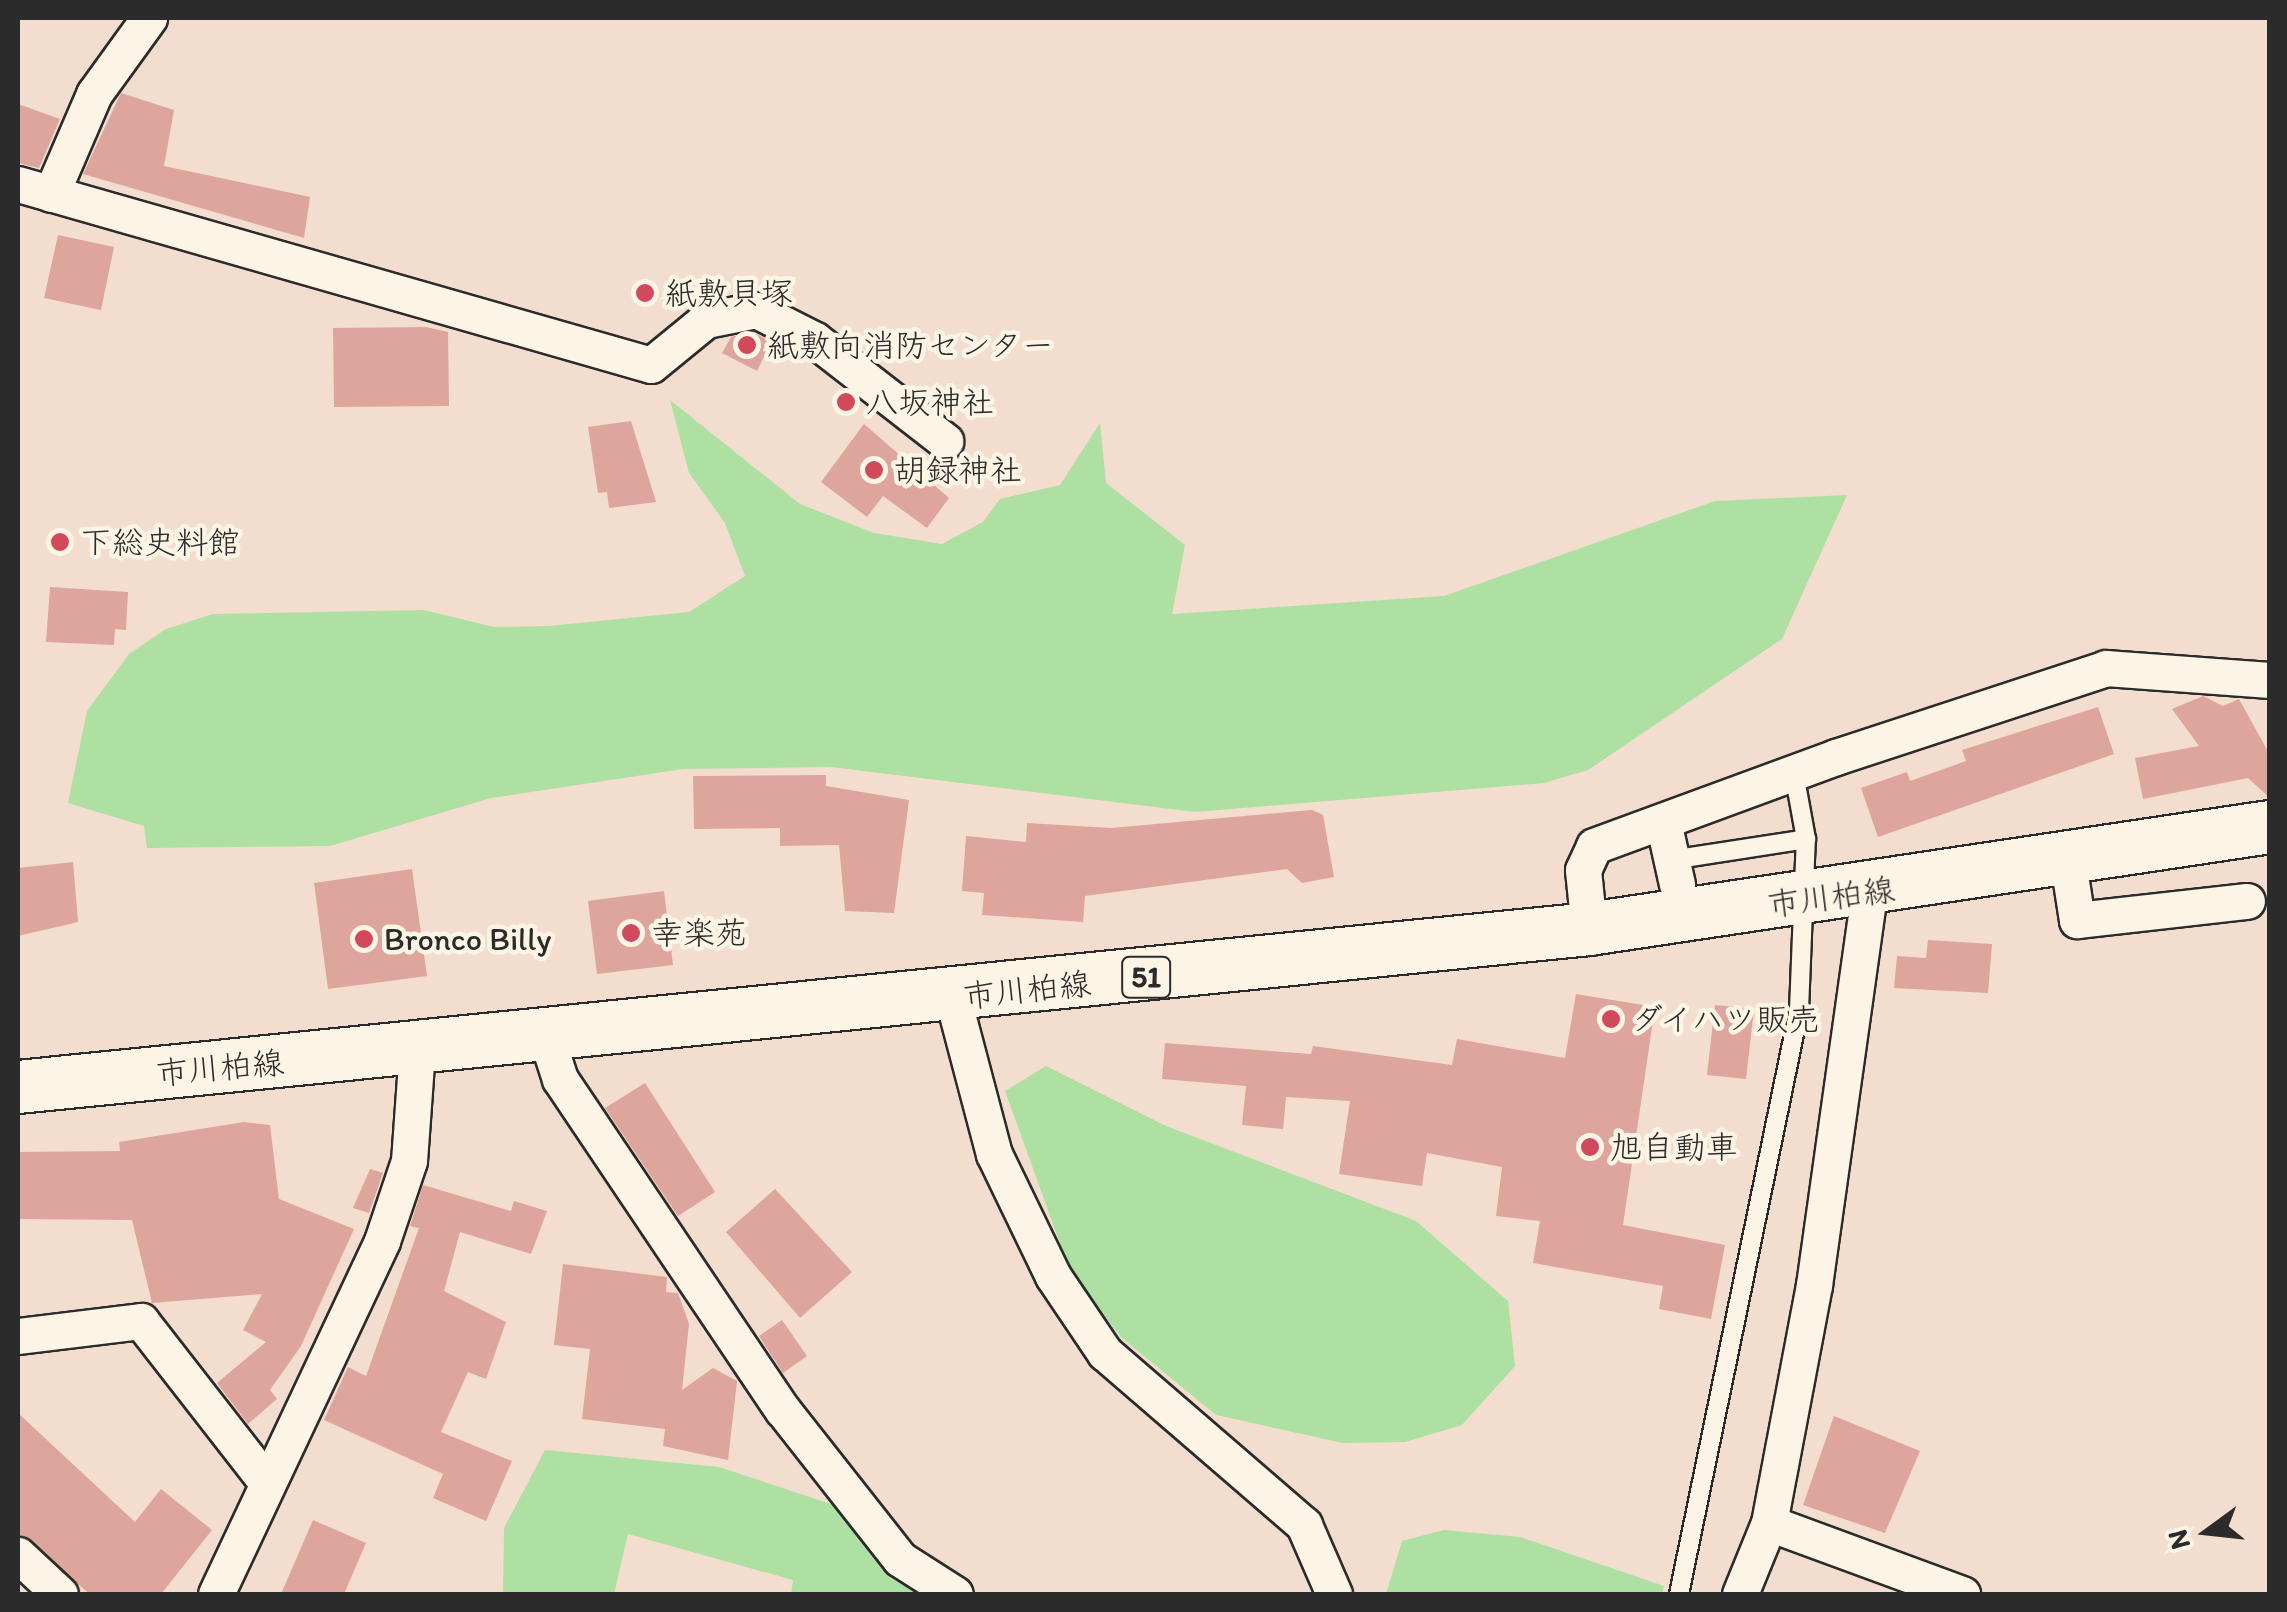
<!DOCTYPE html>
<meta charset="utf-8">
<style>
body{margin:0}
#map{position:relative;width:2287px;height:1612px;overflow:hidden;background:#f3ddcf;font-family:Itim,"Klee One",sans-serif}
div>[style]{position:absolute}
.green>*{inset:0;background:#ade0a1}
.building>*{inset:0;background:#dea59c}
.roads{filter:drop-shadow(2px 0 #2b2b2b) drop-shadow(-2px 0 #2b2b2b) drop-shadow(0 2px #2b2b2b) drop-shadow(0 -2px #2b2b2b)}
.service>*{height:18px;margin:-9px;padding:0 9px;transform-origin:9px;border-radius:9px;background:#fcf5e5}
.minor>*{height:35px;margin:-17.5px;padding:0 17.5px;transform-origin:17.5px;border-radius:17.5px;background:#fcf5e5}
.primary>*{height:52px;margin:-26px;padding:0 26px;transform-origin:26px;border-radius:26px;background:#fcf5e5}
.dots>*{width:28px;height:28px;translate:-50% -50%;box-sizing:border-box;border:5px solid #fcf5e5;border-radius:50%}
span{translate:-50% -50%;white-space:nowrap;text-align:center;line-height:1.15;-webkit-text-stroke:9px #fcf5e5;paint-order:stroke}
.shield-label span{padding:2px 8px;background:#fcf5e5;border:2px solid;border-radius:8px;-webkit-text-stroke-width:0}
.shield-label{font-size:30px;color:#2b2b2b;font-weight:700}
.poi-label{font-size:32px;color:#2b2b2b}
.left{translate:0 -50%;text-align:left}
.street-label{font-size:32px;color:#2b2b2b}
.frame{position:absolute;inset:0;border:20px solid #2b2b2b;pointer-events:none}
.north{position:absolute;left:2157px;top:1482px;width:100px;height:100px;-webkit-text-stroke:8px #fcf5e5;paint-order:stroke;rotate:255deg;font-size:28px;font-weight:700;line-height:40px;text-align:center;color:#2b2b2b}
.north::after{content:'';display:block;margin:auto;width:35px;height:45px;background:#2b2b2b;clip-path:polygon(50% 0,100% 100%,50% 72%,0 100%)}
</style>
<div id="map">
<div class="green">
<i style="clip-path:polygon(670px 400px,800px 504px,874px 533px,942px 544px,983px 522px,1000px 499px,1060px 485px,1100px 423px,1106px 483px,1185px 545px,1172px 614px,1444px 596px,1715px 501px,1847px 495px,1782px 639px,1588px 770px,1544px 783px,1195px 812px,831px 767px,683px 769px,491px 798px,330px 846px,147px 848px,144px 826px,68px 803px,87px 711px,129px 654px,166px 629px,213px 614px,424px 610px,494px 627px,549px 626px,689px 612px,745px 576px,725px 523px,689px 473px)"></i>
<i style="clip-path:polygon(1046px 1066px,1166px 1126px,1416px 1221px,1508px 1301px,1515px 1366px,1462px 1425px,1405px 1442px,1343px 1443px,1216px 1415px,1121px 1337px,1070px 1271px,1005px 1091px)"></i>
<i style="clip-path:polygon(545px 1450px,719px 1467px,831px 1504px,936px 1594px,791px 1594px,793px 1580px,628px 1534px,614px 1594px,503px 1594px,504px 1528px)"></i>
<i style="clip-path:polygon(1444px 1530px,1520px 1537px,1664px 1586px,1662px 1594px,1386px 1594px,1402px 1541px)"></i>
</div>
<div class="building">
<i style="clip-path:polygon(121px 93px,174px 110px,164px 166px,310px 197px,304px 238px,83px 174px)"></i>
<i style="clip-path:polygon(18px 104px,60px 119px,39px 168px,18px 163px)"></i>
<i style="clip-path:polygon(58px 235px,114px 247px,101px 310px,44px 298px)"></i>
<i style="clip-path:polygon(426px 327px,448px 332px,449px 406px,334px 407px,333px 328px)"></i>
<i style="clip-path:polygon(753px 332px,771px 342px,757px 371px,722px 353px,731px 337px)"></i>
<i style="clip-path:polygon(631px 421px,656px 502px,609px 508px,607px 492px,598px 493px,588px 427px)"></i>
<i style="clip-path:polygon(864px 424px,949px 498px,927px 528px,883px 496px,867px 517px,821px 482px)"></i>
<i style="clip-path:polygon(50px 587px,128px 592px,126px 630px,115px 629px,114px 645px,46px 642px)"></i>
<i style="clip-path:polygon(2203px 696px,2223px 706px,2239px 699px,2270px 755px,2270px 798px,2248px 778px,2143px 799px,2135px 758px,2199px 746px,2172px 709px)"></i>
<i style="clip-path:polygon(2098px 707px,2114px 754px,1878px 837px,1861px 788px,1907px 772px,1910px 781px,1966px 761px,1962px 750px)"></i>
<i style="clip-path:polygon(826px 775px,826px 786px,909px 800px,894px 913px,845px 911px,839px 845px,780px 846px,780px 828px,694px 829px,693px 776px)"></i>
<i style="clip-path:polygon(1312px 810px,1323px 815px,1334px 877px,1302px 883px,1287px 869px,1085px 896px,1083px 922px,982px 915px,984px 893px,962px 891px,966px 836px,1026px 842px,1027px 823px,1111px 828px)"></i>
<i style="clip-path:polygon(73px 862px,78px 922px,18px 936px,18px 868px)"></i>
<i style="clip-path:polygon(412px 869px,427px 976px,328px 989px,314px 883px)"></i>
<i style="clip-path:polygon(664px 891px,673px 965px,597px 974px,588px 901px)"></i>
<i style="clip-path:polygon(1928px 940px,1992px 944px,1988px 993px,1894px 988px,1897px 956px,1926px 958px)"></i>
<i style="clip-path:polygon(1576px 994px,1655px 1007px,1623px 1225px,1725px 1245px,1711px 1319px,1659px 1309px,1663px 1286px,1533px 1263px,1540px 1221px,1496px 1216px,1502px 1167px,1427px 1153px,1422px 1186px,1339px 1174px,1350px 1101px,1286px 1097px,1283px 1129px,1242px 1125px,1246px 1086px,1162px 1079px,1165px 1043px,1311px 1054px,1313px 1046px,1452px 1065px,1457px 1039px,1565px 1058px)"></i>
<i style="clip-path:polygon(1715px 1005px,1754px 1009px,1746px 1079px,1707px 1075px)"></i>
<i style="clip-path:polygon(645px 1083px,715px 1192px,678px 1216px,605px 1108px)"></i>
<i style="clip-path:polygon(244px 1122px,270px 1125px,279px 1199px,354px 1229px,301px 1346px,270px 1390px,277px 1399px,248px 1424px,217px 1383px,266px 1342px,243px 1330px,262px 1294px,152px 1303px,132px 1220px,18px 1219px,18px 1152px,120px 1151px,119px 1142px)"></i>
<i style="clip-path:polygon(370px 1169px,383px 1173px,369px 1213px,353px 1208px)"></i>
<i style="clip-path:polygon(423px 1185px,511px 1211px,514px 1201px,547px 1211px,531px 1254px,460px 1232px,444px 1291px,506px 1322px,486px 1379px,468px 1372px,441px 1432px,512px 1461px,486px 1521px,433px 1498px,443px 1474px,324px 1420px,348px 1367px,366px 1376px,419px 1228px,410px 1226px)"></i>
<i style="clip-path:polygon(775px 1189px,852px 1272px,800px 1318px,726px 1232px)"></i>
<i style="clip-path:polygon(563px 1264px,667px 1277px,666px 1292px,678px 1293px,689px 1324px,682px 1390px,713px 1368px,737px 1381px,728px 1460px,663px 1446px,665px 1429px,582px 1419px,590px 1349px,554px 1345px)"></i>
<i style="clip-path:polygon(782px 1320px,807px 1356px,783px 1373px,759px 1336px)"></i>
<i style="clip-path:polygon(18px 1413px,135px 1522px,161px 1489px,212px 1530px,161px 1594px,90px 1594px,18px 1534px)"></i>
<i style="clip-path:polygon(1834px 1416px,1920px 1451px,1885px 1533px,1803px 1505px)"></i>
<i style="clip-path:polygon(313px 1520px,366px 1543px,344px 1594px,281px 1594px)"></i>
</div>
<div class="roads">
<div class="service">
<i style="left:1671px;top:860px;width:137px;rotate:-8.8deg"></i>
<i style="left:1806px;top:839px;width:67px;rotate:-100.3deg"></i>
<i style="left:1679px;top:1594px;width:596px;rotate:-78.39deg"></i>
<i style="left:1799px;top:1010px;width:171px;rotate:-87.7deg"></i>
</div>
<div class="minor">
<i style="left:18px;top:184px;width:658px;rotate:15.96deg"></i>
<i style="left:651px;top:365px;width:71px;rotate:-39.3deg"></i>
<i style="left:706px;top:320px;width:51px;rotate:-11.3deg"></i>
<i style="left:756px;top:310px;width:66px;rotate:27deg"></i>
<i style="left:815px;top:340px;width:165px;rotate:37.8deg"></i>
<i style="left:51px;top:194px;width:109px;rotate:-66.7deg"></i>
<i style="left:94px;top:94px;width:94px;rotate:-54.1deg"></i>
<i style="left:1663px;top:821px;width:65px;rotate:77.5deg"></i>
<i style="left:2068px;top:862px;width:59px;rotate:81.2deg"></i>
<i style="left:2077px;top:920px;width:171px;rotate:-6.4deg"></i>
<i style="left:1589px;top:929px;width:59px;rotate:-95.8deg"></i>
<i style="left:1583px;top:870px;width:26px;rotate:-65deg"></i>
<i style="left:1594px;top:846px;width:258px;rotate:-20.2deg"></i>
<i style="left:1836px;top:757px;width:284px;rotate:-18.2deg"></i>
<i style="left:2106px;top:668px;width:164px;rotate:4.2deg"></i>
<i style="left:953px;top:999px;width:160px;rotate:75.2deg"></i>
<i style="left:994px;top:1154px;width:136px;rotate:64.2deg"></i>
<i style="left:1053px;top:1276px;width:93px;rotate:56deg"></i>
<i style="left:1105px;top:1353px;width:263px;rotate:40.8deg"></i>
<i style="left:1304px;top:1525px;width:75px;rotate:66.5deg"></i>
<i style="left:546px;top:1036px;width:45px;rotate:72deg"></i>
<i style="left:560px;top:1079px;width:398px;rotate:56.1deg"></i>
<i style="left:782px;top:1409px;width:191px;rotate:51.8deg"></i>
<i style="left:900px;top:1559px;width:65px;rotate:32.5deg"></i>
<i style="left:18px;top:1336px;width:124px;rotate:-7deg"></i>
<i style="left:141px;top:1321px;width:200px;rotate:52.1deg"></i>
<i style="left:1769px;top:1523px;width:206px;rotate:20.2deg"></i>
<i style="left:18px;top:1555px;width:57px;rotate:42.9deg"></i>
<i style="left:216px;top:1594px;width:390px;rotate:-64.8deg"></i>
<i style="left:382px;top:1241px;width:84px;rotate:-71.4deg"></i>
<i style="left:409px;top:1161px;width:112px;rotate:-85.9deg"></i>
<i style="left:1740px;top:1594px;width:77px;rotate:-67.8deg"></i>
<i style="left:1769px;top:1523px;width:242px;rotate:-79.3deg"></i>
<i style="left:1814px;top:1285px;width:396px;rotate:-82deg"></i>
</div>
<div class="primary">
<i style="left:18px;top:1087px;width:1579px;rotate:-5.74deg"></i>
<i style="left:1589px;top:929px;width:689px;rotate:-8.52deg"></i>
</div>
</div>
<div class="dots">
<i style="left:645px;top:293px;background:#d1495b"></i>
<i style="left:747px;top:345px;background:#d1495b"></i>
<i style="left:846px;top:402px;background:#d1495b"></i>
<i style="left:874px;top:470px;background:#d1495b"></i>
<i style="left:60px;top:542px;background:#d1495b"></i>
<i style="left:631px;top:933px;background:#d1495b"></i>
<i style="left:364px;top:939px;background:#d1495b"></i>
<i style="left:1611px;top:1019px;background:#d1495b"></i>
<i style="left:1590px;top:1147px;background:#d1495b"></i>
</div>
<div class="shield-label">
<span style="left:1146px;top:977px">51</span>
</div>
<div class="poi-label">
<span class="left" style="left:665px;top:293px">紙敷貝塚</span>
<span class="left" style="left:767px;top:345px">紙敷向消防センター</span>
<span class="left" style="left:866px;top:402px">八坂神社</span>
<span class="left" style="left:894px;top:470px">胡録神社</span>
<span class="left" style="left:80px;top:542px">下総史料館</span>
<span class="left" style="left:651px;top:933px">幸楽苑</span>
<span class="left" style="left:384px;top:939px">Bronco Billy</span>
<span class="left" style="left:1631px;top:1019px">ダイハツ販売</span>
<span class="left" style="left:1610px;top:1147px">旭自動車</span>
</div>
<div class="street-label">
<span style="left:1831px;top:897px;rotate:-7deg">市川柏線</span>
<span style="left:1027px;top:990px;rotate:-6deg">市川柏線</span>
<span style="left:220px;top:1068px;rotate:-5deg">市川柏線</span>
</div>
<div class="frame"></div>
<div class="north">N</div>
</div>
